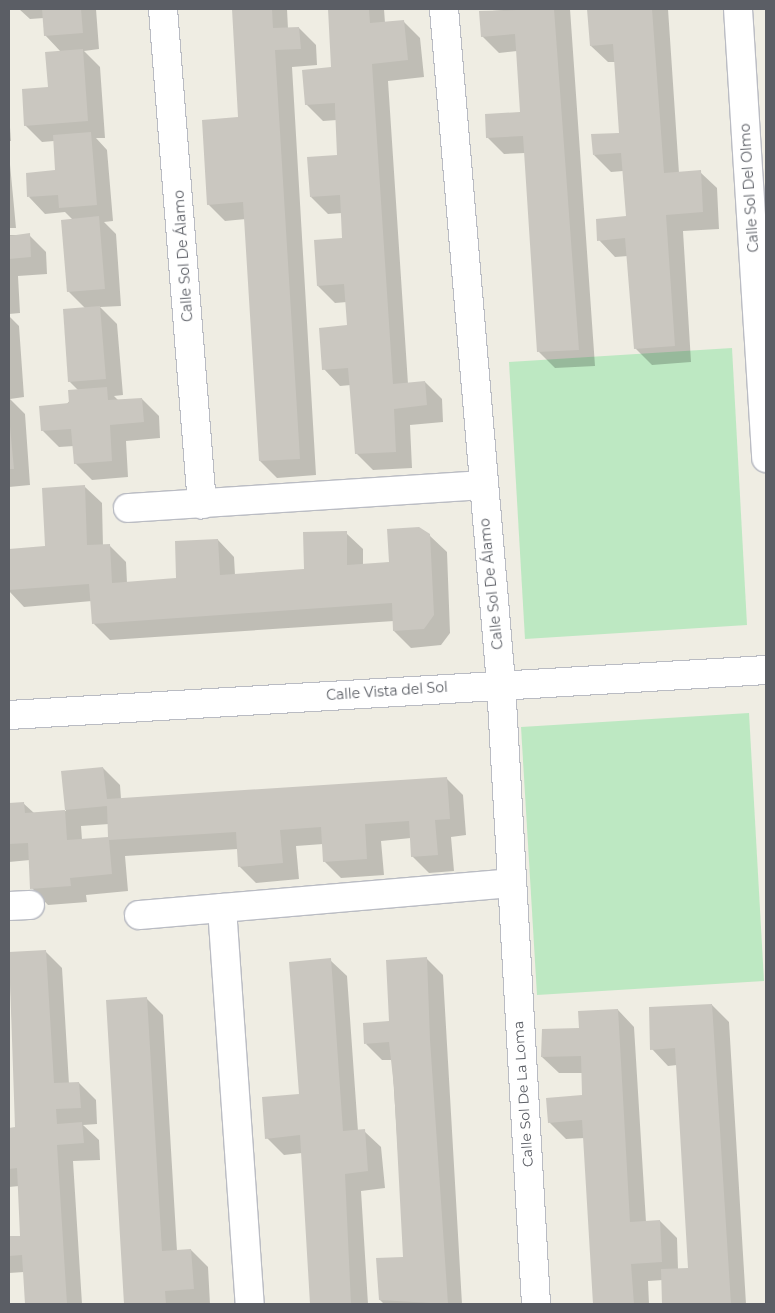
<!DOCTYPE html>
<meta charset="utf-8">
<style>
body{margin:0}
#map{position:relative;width:775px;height:1313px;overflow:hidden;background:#efede3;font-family:Montserrat,sans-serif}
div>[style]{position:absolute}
.green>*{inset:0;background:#bde8c2}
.shadow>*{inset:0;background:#0003}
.building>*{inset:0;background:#cac7c0}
.roads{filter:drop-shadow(1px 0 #babcc3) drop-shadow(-1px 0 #babcc3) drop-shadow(0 1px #babcc3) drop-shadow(0 -1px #babcc3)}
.minor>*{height:28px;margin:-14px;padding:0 14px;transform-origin:14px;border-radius:14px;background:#fff}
span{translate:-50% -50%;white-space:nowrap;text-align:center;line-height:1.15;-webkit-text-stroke:4.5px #fff;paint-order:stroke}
.street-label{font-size:14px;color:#5b5e65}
.frame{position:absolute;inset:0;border:10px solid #5b5e65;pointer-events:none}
</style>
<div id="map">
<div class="green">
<i style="clip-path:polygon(732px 348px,747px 625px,525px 639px,509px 362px)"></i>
<i style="clip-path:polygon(749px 713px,764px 981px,537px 995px,521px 727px)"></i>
</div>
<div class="shadow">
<i style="clip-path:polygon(19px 9px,96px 9px,99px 49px,84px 51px,100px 67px,105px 138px,96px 138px,107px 150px,113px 221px,104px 222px,116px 234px,121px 306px,100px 307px,117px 324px,123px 395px,114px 396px,119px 401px,142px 399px,159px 416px,160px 438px,126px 441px,128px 477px,92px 480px,75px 463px,74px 446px,59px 447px,42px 430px,79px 391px,69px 381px,85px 308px,68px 291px,73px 220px,65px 212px,45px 214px,29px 197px,57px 171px,54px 141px,42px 142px,25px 125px,49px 88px,61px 52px,45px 35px,44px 18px,30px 19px)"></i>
<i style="clip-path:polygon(233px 9px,287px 9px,288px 29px,299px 28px,316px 45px,317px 65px,292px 67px,316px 475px,277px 478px,260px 461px,246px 219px,225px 221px,208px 204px,240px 118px)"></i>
<i style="clip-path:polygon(329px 9px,384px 9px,385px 23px,403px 21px,420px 38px,424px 77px,388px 81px,408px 384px,425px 382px,442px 399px,443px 422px,410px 425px,412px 468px,373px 470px,356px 453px,351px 385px,340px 386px,324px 369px,348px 326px,347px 302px,335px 303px,318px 286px,344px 239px,342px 213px,328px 214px,311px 197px,339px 156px,337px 120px,323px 121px,306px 104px,332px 68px)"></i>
<i style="clip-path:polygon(515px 9px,570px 9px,595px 366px,555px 368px,539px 352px,525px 153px,504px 154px,487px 137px,521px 113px,517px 51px,499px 53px,482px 36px,480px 12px)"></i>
<i style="clip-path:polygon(589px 9px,668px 9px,679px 173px,700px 172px,717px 188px,719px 229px,683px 231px,691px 362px,652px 365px,635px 348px,628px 256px,615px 257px,599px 240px,627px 218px,623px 171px,611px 172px,594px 155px,620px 134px,615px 62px,608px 62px,591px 46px)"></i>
<i style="clip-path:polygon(9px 114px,11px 141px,9px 141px)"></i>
<i style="clip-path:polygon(9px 154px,16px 228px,9px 228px)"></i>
<i style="clip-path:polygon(9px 235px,29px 235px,46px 252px,47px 274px,18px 276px,20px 313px,9px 314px)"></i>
<i style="clip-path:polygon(9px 316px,19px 326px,24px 397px,10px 399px,25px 414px,30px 485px,9px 487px)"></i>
<i style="clip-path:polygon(85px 487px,102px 503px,103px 546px,109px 545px,126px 562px,127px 583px,178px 579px,218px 540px,234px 557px,235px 575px,306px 570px,346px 533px,363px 549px,363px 565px,390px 564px,429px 535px,447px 552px,450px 633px,441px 645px,411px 648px,394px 631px,394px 621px,110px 640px,94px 624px,92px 601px,24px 607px,9px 591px,9px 550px,46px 547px)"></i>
<i style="clip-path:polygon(evenodd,103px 768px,120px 785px,121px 799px,446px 778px,463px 795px,466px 835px,451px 837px,454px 871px,429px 873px,412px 856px,411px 838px,381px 841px,384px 875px,341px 878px,324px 861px,323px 844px,296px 846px,299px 879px,256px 883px,239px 866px,238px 849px,125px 856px,128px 891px,86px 895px,87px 902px,48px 905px,32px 888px,30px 860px,9px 862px,9px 804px,23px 803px,34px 813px,66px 811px,62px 772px,103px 768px,109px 824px,110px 838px,82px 840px,81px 826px,109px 824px)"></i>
<i style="clip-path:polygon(45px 951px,62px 968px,69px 1084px,79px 1083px,96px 1100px,97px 1124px,83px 1125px,99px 1140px,100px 1160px,73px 1161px,82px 1304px,26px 1304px,24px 1272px,9px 1273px,9px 1238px,21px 1237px,19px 1186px,9px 1187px,9px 1129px,17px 1128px,9px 954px)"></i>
<i style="clip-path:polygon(426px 958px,443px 975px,462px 1304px,384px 1304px,380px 1300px,405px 1258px,392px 1060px,382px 1060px,366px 1044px,390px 1022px)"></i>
<i style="clip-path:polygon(330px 960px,347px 976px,358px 1131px,364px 1131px,381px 1147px,385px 1188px,361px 1191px,368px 1304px,311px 1304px,302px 1153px,284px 1155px,267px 1138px,300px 1095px)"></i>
<i style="clip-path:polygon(146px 998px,163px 1015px,177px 1251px,191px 1250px,208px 1267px,210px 1304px,126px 1304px,107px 1001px)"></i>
<i style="clip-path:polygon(712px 1005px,729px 1022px,746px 1304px,664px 1304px,663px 1280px,648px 1281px,649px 1304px,595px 1304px,585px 1138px,566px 1139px,549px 1122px,583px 1096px,583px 1073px,559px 1073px,542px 1057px,618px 1010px,634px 1027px,646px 1222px,660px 1221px,677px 1238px,678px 1269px,689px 1269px,677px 1065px,668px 1066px,652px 1049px)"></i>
</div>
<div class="building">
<i style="clip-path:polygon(42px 9px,81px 9px,83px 33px,44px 36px)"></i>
<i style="clip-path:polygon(232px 9px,272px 9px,273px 28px,299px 27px,301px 49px,275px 50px,300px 459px,259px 461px,243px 202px,207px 205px,202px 120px,238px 117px)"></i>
<i style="clip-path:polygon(328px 9px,369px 9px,370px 23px,404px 20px,408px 60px,372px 64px,393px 384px,425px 381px,427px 405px,394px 409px,396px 452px,355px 454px,348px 368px,322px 370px,319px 328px,347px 325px,344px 284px,317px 286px,314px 240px,342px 238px,340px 195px,310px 197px,307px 157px,337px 155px,335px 108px,335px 103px,305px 105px,302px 70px,331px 67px)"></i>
<i style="clip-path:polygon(554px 9px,579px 350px,537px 352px,523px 136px,486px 138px,485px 114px,520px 112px,515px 34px,481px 37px,479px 11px)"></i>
<i style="clip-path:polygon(587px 9px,652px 9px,664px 173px,701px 170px,703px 212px,666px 215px,675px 346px,634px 349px,625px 238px,597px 241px,596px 219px,626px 216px,621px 153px,593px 155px,591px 134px,619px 133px,613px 44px,590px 46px)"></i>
<i style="clip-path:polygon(83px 49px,88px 121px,24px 126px,22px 89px,48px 87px,45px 52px)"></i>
<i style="clip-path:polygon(91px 132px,97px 205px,59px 208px,58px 195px,27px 197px,26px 173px,55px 170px,53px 135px)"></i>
<i style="clip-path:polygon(99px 216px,105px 289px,67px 292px,61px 220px)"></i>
<i style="clip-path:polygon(30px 233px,31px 257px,9px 259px,9px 236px)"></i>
<i style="clip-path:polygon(100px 306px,106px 379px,68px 382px,63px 309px)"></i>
<i style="clip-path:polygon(107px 387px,108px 400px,142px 398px,144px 422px,110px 425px,112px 461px,74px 464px,71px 429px,41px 431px,39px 406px,69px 403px,68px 390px)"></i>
<i style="clip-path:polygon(9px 416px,14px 469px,9px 469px)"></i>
<i style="clip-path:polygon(85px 485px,87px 545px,110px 544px,112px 583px,176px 578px,175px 541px,218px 539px,220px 575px,304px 569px,303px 532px,347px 531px,347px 565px,389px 562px,387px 529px,419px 527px,430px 534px,434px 615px,424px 629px,393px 631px,392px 603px,92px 624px,89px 584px,9px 590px,9px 549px,45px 546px,42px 488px)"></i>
<i style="clip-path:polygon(103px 767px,107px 799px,447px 777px,450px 819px,435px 820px,438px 855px,411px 857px,409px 821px,365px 824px,367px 859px,323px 862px,321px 827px,280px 830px,283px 863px,238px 867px,236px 832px,109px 840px,112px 874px,70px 878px,71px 886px,30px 889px,28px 843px,9px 844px,9px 803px,24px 802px,25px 813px,65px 810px,67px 840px,108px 837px,107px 806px,65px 810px,61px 771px)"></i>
<i style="clip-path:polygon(46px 950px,54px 1083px,79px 1082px,81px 1108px,56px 1109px,57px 1124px,82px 1122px,84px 1143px,57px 1145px,67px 1304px,25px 1304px,22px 1255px,9px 1256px,9px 1236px,20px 1236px,17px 1168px,9px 1169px,9px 1128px,15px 1127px,9px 952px)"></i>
<i style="clip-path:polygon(427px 957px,430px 1040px,448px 1304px,379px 1300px,376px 1258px,403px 1257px,394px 1087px,389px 1042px,364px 1044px,363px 1023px,389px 1021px,386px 960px)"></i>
<i style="clip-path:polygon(331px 958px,343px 1131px,365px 1129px,368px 1171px,345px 1174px,351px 1304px,310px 1304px,300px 1135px,265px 1139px,262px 1097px,299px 1094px,289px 962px)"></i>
<i style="clip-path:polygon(147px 997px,162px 1251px,191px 1249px,194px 1289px,165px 1291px,166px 1304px,124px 1304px,106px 1000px)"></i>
<i style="clip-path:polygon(712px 1004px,731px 1304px,662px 1304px,661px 1269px,688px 1268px,675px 1048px,650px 1050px,649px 1007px)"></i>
<i style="clip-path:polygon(618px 1009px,630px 1222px,660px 1220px,662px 1262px,631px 1264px,634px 1304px,593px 1304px,582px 1120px,548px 1123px,546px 1098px,582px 1095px,581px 1056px,541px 1057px,542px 1029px,579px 1028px,578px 1011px)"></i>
</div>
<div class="roads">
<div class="minor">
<i style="left:163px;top:9px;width:497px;rotate:85.5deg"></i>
<i style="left:444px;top:9px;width:677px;rotate:85.17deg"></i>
<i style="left:501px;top:684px;width:621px;rotate:86.77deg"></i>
<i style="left:738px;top:9px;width:450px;rotate:86.4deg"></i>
<i style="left:128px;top:508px;width:354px;rotate:-3.7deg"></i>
<i style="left:9px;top:715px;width:758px;rotate:-3.4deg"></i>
<i style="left:9px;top:906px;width:21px;rotate:-3deg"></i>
<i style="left:222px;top:908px;width:397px;rotate:86deg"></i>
<i style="left:139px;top:915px;width:371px;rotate:-4.9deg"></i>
</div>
</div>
<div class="street-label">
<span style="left:749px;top:188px;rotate:-94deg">Calle Sol Del Olmo</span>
<span style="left:183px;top:256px;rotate:-94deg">Calle Sol De Álamo</span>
<span style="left:491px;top:584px;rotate:-96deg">Calle Sol De Álamo</span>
<span style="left:387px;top:691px;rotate:-4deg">Calle Vista del Sol</span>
<span style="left:523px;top:1094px;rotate:-94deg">Calle Sol De La Loma</span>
</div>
<div class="frame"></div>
</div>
